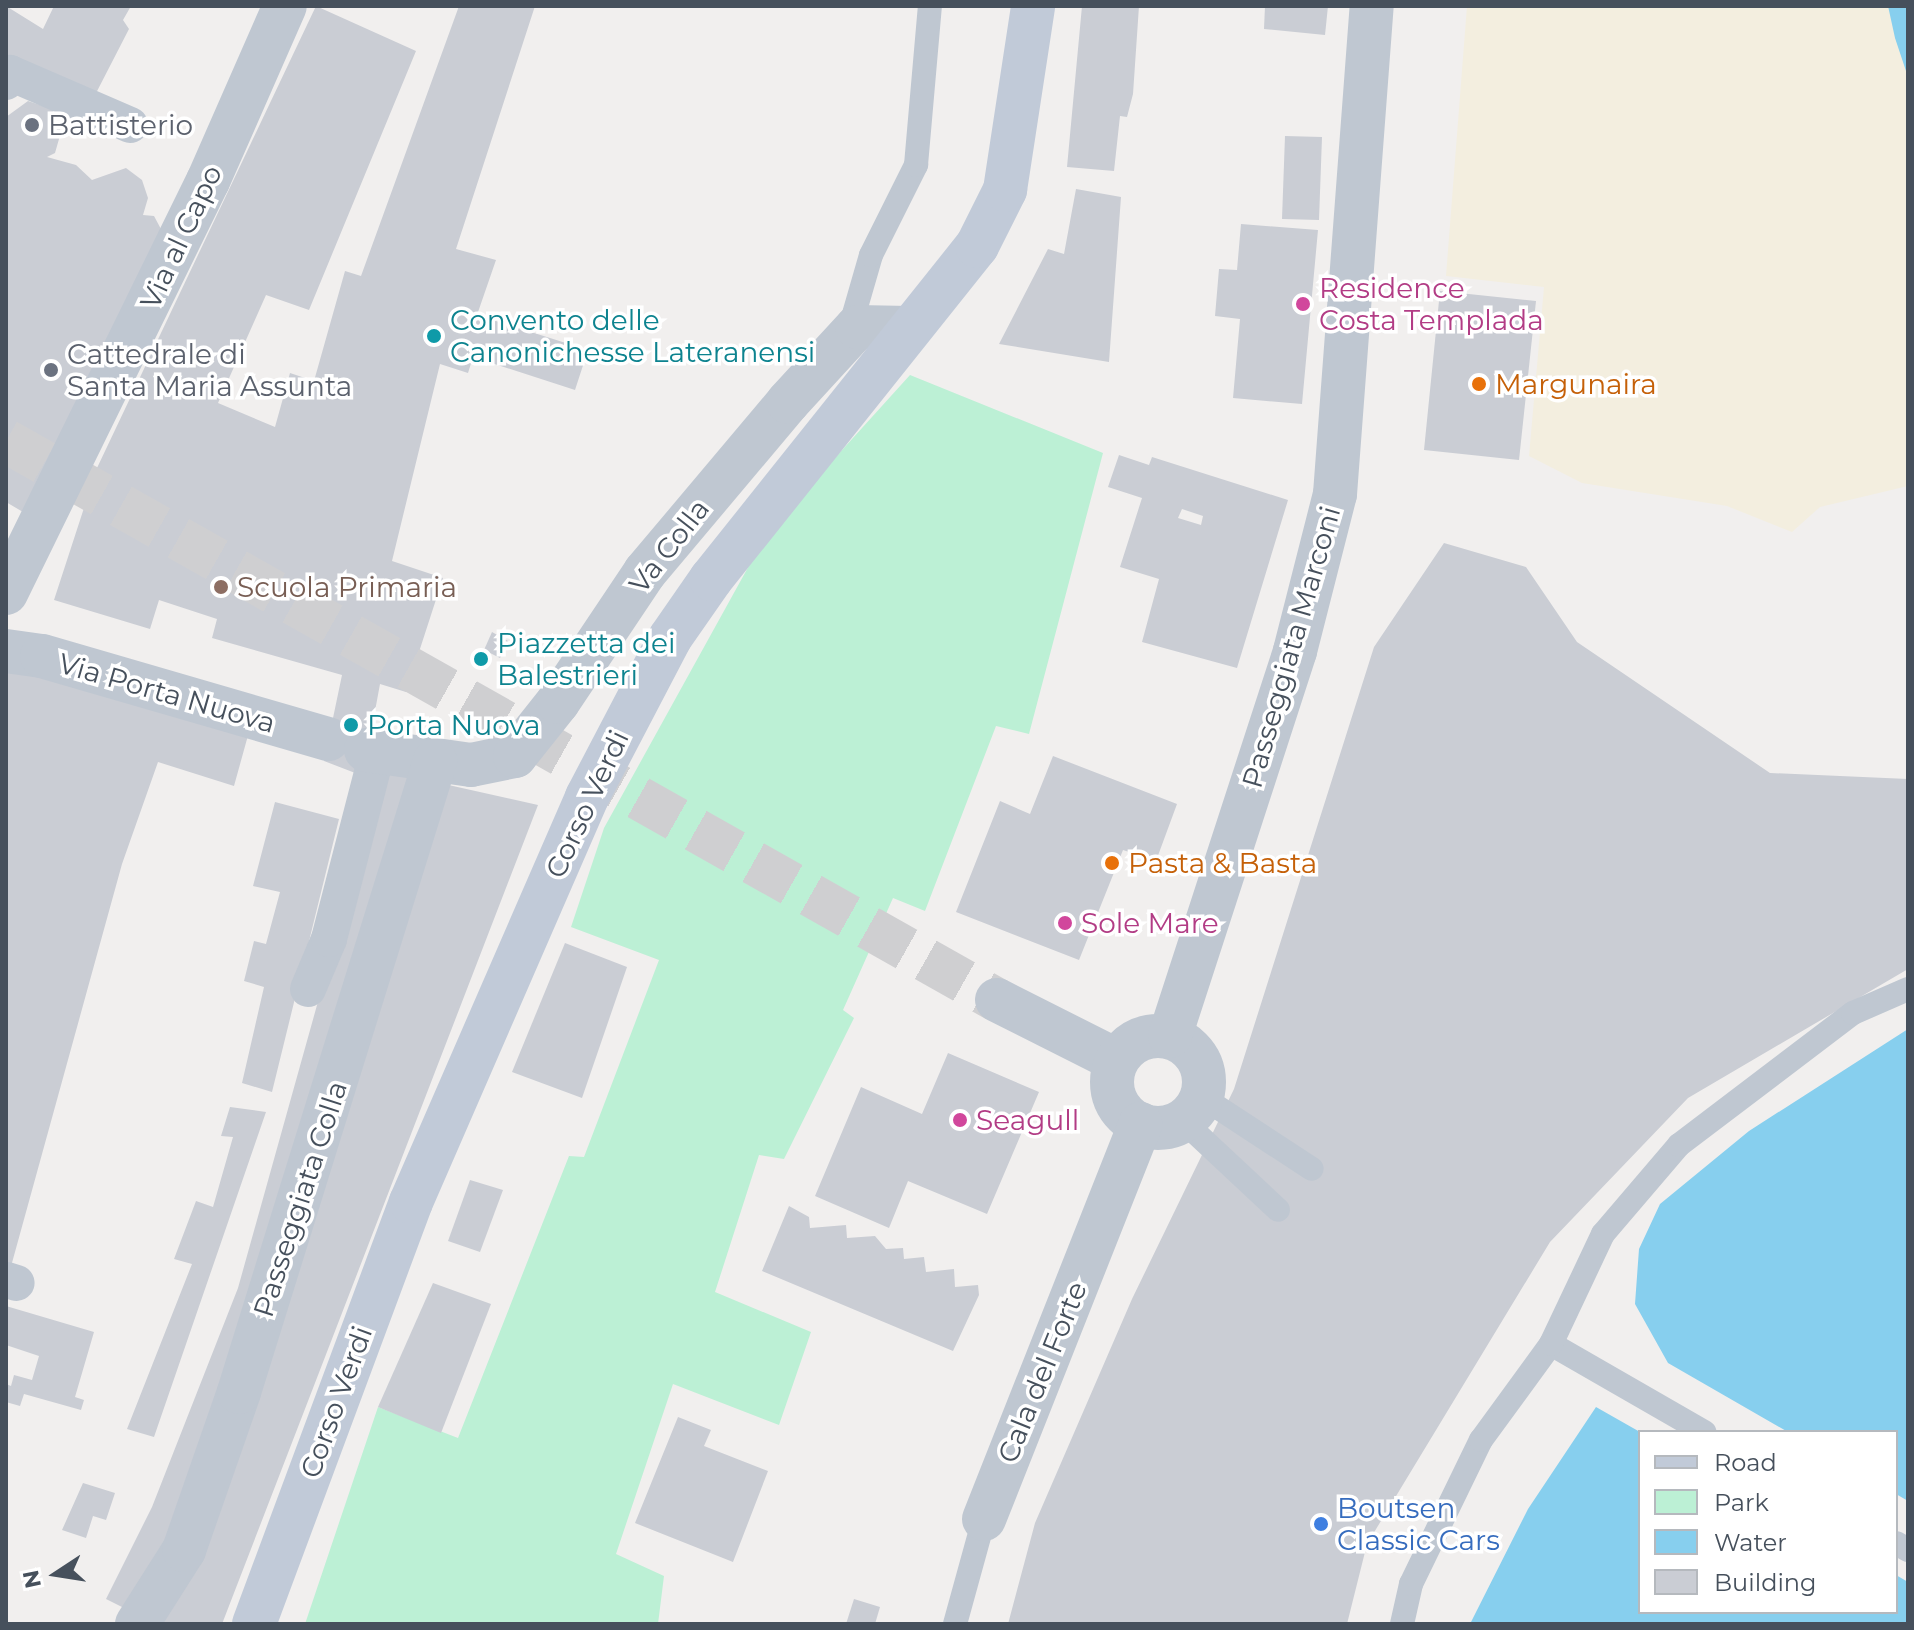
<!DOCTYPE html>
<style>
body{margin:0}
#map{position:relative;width:1914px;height:1630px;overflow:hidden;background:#f1efee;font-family:Montserrat,sans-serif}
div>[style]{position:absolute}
.green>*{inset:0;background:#bcf0d5}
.sand>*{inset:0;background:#f3eedf}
.water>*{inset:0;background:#87cfee}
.building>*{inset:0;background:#cacdd4}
.minor-tunnel>*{height:44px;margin-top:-22px;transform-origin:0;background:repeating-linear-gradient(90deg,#cfcfd1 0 44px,transparent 0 66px)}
.service>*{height:24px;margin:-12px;padding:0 12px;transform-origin:12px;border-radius:12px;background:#bfc7d1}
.pedestrian>*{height:36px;margin:-18px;padding:0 18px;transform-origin:18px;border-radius:18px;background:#bfc7d1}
.minor>*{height:44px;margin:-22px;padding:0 22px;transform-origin:22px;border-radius:22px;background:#bfc7d1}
.minor>.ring{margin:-22px;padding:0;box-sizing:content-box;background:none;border:44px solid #bfc7d1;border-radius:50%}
.secondary>*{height:44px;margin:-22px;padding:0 22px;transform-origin:22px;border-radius:22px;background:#c1cad8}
.dots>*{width:22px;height:22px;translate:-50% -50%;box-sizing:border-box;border:4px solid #fff;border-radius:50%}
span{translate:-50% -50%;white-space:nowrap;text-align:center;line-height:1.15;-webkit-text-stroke:7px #fff;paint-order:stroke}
.worship-label{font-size:28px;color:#5b616d}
.left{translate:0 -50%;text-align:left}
.street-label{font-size:28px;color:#46505c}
.hotel-label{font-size:28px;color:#b23c85}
.culture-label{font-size:28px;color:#0d838f}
.food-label{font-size:28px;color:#c56008}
.education-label{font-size:28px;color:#785e54}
.shop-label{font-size:28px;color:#366cbe}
.frame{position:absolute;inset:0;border:8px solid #46505c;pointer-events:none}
.legend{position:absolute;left:1638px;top:1430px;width:260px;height:184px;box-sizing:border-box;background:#fff;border:2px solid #b5b9be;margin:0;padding:10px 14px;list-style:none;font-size:24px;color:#46505c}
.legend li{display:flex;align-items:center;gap:16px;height:40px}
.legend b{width:40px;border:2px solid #b5b9be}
.north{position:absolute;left:16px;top:1534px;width:80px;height:80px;-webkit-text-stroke:6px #fff;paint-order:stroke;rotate:258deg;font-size:22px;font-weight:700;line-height:32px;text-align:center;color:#46505c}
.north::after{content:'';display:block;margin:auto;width:28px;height:36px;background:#46505c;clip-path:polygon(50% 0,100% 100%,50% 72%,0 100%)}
</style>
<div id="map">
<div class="green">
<i style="clip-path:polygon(910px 375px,1103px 453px,1029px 734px,996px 726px,925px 911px,893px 898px,843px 1010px,854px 1018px,784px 1159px,759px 1155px,715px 1292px,811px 1332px,779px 1425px,673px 1384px,616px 1554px,664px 1576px,658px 1624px,305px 1624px,378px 1407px,458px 1438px,569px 1156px,584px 1157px,659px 960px,571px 927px,604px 828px,767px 533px)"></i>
</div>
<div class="sand">
<i style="clip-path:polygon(1467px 6px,1890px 6px,1908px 78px,1908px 486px,1820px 507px,1792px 532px,1727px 506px,1582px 483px,1529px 456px,1544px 287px,1446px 276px)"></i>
</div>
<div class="water">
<i style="clip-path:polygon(1888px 6px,1908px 6px,1908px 77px,1895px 38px)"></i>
<i style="clip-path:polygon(1908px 1029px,1908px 1501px,1896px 1494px,1896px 1432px,1788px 1432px,1668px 1363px,1635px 1304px,1639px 1249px,1660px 1204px,1749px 1131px)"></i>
<i style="clip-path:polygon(1596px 1407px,1640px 1432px,1640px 1612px,1896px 1612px,1896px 1575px,1908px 1582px,1908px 1624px,1470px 1624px,1528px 1509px)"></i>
</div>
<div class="building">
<i style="clip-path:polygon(6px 6px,43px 29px,54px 6px,131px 6px,123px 20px,129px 29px,93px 99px,6px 58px)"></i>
<i style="clip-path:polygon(316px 6px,416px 51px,309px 310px,266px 295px,218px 403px,275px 427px,290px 373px,314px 381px,345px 271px,361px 276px,459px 6px,535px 6px,456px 249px,496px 260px,477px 315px,588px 350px,575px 390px,473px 357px,468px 373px,440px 364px,392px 561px,443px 578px,406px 692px,380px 684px,363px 776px,324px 761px,342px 675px,212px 638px,217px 619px,159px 600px,150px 629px,54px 600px,97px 468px)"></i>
<i style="clip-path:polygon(1082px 6px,1139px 6px,1133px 94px,1127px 117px,1120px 116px,1114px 171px,1067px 167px)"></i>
<i style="clip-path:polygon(1265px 6px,1328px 6px,1325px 35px,1264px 29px)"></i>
<i style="clip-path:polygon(28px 101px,52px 109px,61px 132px,55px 153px,47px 157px,76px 165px,92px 180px,126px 168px,142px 180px,148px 198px,143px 215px,154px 216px,162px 231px,23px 512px,6px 502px,6px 117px)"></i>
<i style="clip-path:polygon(1285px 136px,1322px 137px,1319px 220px,1282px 219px)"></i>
<i style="clip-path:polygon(1076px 189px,1121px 197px,1109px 362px,999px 344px,1048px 249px,1064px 254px)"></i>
<i style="clip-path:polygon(1241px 224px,1318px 230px,1302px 404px,1233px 398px,1240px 319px,1215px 316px,1219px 269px,1237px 270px)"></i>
<i style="clip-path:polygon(1440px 291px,1536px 301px,1519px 460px,1424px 450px)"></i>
<i style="clip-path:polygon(evenodd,1119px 455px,1149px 465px,1152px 457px,1288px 500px,1237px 668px,1142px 642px,1159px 579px,1120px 567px,1142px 498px,1108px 487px,1119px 455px,1182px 509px,1203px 516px,1201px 525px,1178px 518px,1182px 509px)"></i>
<i style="clip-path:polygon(1444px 543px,1526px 567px,1577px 642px,1770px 773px,1908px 779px,1908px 969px,1688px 1098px,1550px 1242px,1367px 1544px,1347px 1624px,1008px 1624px,1035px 1523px,1132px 1299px,1234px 1089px,1374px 647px)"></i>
<i style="clip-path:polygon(492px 632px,508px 641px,500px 658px,484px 650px)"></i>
<i style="clip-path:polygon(6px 669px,252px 721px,234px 786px,158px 762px,122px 864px,7px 1281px)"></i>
<i style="clip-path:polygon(1053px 756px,1177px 804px,1156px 861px,1123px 850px,1079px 960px,956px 912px,1000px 801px,1030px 814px)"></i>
<i style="clip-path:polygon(377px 769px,538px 805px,222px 1624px,156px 1624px,106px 1599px,152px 1507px,238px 1288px,331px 955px)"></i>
<i style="clip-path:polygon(275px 802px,339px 819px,272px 1092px,242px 1083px,264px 987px,244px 981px,254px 941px,266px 944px,280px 892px,253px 886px)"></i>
<i style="clip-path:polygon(565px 943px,627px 967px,582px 1098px,512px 1072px)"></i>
<i style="clip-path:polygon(948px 1053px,1039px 1092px,987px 1214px,908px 1181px,889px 1228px,815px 1196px,861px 1087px,922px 1114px)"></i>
<i style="clip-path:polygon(230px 1107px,266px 1112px,154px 1437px,127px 1429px,192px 1264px,174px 1259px,196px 1201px,213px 1207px,233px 1137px,221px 1136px)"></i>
<i style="clip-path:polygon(470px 1180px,503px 1190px,480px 1252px,448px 1241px)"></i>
<i style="clip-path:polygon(789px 1206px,809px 1217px,810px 1228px,846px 1225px,847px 1238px,875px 1236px,886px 1249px,903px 1248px,904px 1259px,924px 1257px,926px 1272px,954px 1269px,955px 1287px,978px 1285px,979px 1295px,953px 1351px,762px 1271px)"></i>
<i style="clip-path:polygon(433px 1283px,491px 1304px,441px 1433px,378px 1407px)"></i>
<i style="clip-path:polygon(6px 1306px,94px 1332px,75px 1397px,84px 1400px,81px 1410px,24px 1394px,20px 1406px,6px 1402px,6px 1384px,11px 1386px,14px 1375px,32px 1380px,39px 1356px,6px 1345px)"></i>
<i style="clip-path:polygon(678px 1417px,711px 1430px,704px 1446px,768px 1471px,733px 1562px,635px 1523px)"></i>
<i style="clip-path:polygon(83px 1483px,115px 1493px,106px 1520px,93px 1516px,86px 1538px,62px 1530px)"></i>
<i style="clip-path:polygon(854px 1599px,880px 1607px,875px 1624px,846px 1624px)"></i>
</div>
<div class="minor-tunnel">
<i style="left:6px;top:441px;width:1138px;rotate:29.43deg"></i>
</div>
<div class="service">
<i style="left:857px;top:327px;width:13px;rotate:-103deg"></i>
<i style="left:854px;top:314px;width:61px;rotate:-73.9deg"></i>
<i style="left:871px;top:255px;width:101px;rotate:-63.4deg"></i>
<i style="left:916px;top:165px;width:160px;rotate:-85deg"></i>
<i style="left:1202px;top:1097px;width:131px;rotate:33.2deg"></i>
<i style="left:1183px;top:1121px;width:130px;rotate:43.1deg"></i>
<i style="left:1551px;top:1344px;width:177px;rotate:29.9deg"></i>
<i style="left:1896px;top:1543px;width:14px;rotate:30deg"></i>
<i style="left:955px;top:1624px;width:109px;rotate:-74.6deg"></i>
<i style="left:1402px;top:1624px;width:41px;rotate:-77.3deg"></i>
<i style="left:1411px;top:1584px;width:160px;rotate:-64.1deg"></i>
<i style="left:1481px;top:1440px;width:119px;rotate:-53.9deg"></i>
<i style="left:1551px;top:1344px;width:122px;rotate:-64.7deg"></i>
<i style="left:1603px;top:1234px;width:117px;rotate:-49.5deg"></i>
<i style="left:1679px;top:1145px;width:218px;rotate:-37.2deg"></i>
<i style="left:1853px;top:1013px;width:60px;rotate:-23.6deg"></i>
</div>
<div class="pedestrian">
<i style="left:6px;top:82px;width:10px;rotate:-66deg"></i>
<i style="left:10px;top:73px;width:131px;rotate:23.4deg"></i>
<i style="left:308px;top:989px;width:54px;rotate:-67.2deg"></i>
<i style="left:329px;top:939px;width:192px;rotate:-75.5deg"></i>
<i style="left:7px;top:1280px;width:10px;rotate:17deg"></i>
</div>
<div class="minor">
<i style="left:6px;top:593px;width:459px;rotate:-63.9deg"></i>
<i style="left:208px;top:181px;width:191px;rotate:-66.3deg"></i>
<i style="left:6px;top:651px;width:36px;rotate:8deg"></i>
<i style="left:42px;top:656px;width:298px;rotate:16.2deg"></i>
<i style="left:366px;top:750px;width:106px;rotate:8.1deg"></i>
<i style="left:471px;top:765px;width:45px;rotate:-11.6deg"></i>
<i style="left:515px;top:756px;width:69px;rotate:-51.5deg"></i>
<i style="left:558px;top:702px;width:156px;rotate:-56.2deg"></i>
<i style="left:645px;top:572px;width:222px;rotate:-49.9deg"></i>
<i style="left:788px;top:402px;width:102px;rotate:-47.4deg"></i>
<i style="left:857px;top:327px;width:52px;rotate:1.1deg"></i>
<i style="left:997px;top:1000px;width:133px;rotate:26.8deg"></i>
<i class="ring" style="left:1112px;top:1036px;width:48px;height:48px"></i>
<i style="left:1170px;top:1036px;width:405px;rotate:-72deg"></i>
<i style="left:1295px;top:651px;width:162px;rotate:-75.7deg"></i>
<i style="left:1335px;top:494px;width:489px;rotate:-85.7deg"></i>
<i style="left:984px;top:1519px;width:425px;rotate:-68.4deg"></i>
<i style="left:137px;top:1624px;width:88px;rotate:-57.6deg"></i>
<i style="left:184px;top:1550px;width:167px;rotate:-70.8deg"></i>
<i style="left:239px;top:1392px;width:661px;rotate:-72.74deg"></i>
</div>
<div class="secondary">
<i style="left:254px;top:1624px;width:450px;rotate:-69.6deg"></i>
<i style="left:411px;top:1202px;width:442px;rotate:-66.5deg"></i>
<i style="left:587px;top:797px;width:179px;rotate:-62.4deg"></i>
<i style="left:670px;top:638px;width:72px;rotate:-55.2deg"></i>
<i style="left:711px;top:579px;width:426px;rotate:-51.4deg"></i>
<i style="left:977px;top:246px;width:63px;rotate:-63.4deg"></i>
<i style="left:1005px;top:190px;width:186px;rotate:-81.3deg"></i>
</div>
<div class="dots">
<i style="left:32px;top:125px;background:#6b7280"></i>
<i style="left:1303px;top:304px;background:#d1479c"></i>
<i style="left:434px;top:336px;background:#0f9aa8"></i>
<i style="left:51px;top:370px;background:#6b7280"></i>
<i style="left:1479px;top:384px;background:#e8710a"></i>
<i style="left:221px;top:587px;background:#8d6e63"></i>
<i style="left:481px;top:659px;background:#0f9aa8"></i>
<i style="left:351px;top:725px;background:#0f9aa8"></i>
<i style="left:1112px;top:863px;background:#e8710a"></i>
<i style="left:1065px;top:923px;background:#d1479c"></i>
<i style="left:960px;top:1120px;background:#d1479c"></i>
<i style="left:1321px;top:1524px;background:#3f7fe0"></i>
</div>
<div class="worship-label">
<span class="left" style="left:48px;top:125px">Battisterio</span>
<span class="left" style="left:67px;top:370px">Cattedrale di<br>Santa Maria Assunta</span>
</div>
<div class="street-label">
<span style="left:181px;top:237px;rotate:-65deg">Via al Capo</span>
<span style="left:669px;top:546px;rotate:-52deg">Va Colla</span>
<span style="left:1291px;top:647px;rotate:-74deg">Passeggiata Marconi</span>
<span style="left:167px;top:693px;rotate:16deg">Via Porta Nuova</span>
<span style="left:587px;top:804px;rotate:-65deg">Corso Verdi</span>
<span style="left:300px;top:1199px;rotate:-72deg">Passeggiata Colla</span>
<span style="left:1042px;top:1372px;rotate:-68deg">Cala del Forte</span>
<span style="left:336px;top:1402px;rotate:-70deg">Corso Verdi</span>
</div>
<div class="hotel-label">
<span class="left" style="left:1319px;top:304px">Residence<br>Costa Templada</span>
<span class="left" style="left:1081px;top:923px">Sole Mare</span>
<span class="left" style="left:976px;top:1120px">Seagull</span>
</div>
<div class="culture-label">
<span class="left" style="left:450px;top:336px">Convento delle<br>Canonichesse Lateranensi</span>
<span class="left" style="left:497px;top:659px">Piazzetta dei<br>Balestrieri</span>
<span class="left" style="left:367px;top:725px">Porta Nuova</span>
</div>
<div class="food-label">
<span class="left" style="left:1495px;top:384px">Margunaira</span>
<span class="left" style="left:1128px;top:863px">Pasta &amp; Basta</span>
</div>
<div class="education-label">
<span class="left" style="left:237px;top:587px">Scuola Primaria</span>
</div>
<div class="shop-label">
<span class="left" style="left:1337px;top:1524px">Boutsen<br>Classic Cars</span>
</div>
<div class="frame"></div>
<ul class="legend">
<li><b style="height:10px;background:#c1cad8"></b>Road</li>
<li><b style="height:22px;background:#bcf0d5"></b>Park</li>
<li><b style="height:22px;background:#87cfee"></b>Water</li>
<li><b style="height:22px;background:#cacdd4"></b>Building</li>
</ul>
<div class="north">N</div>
</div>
